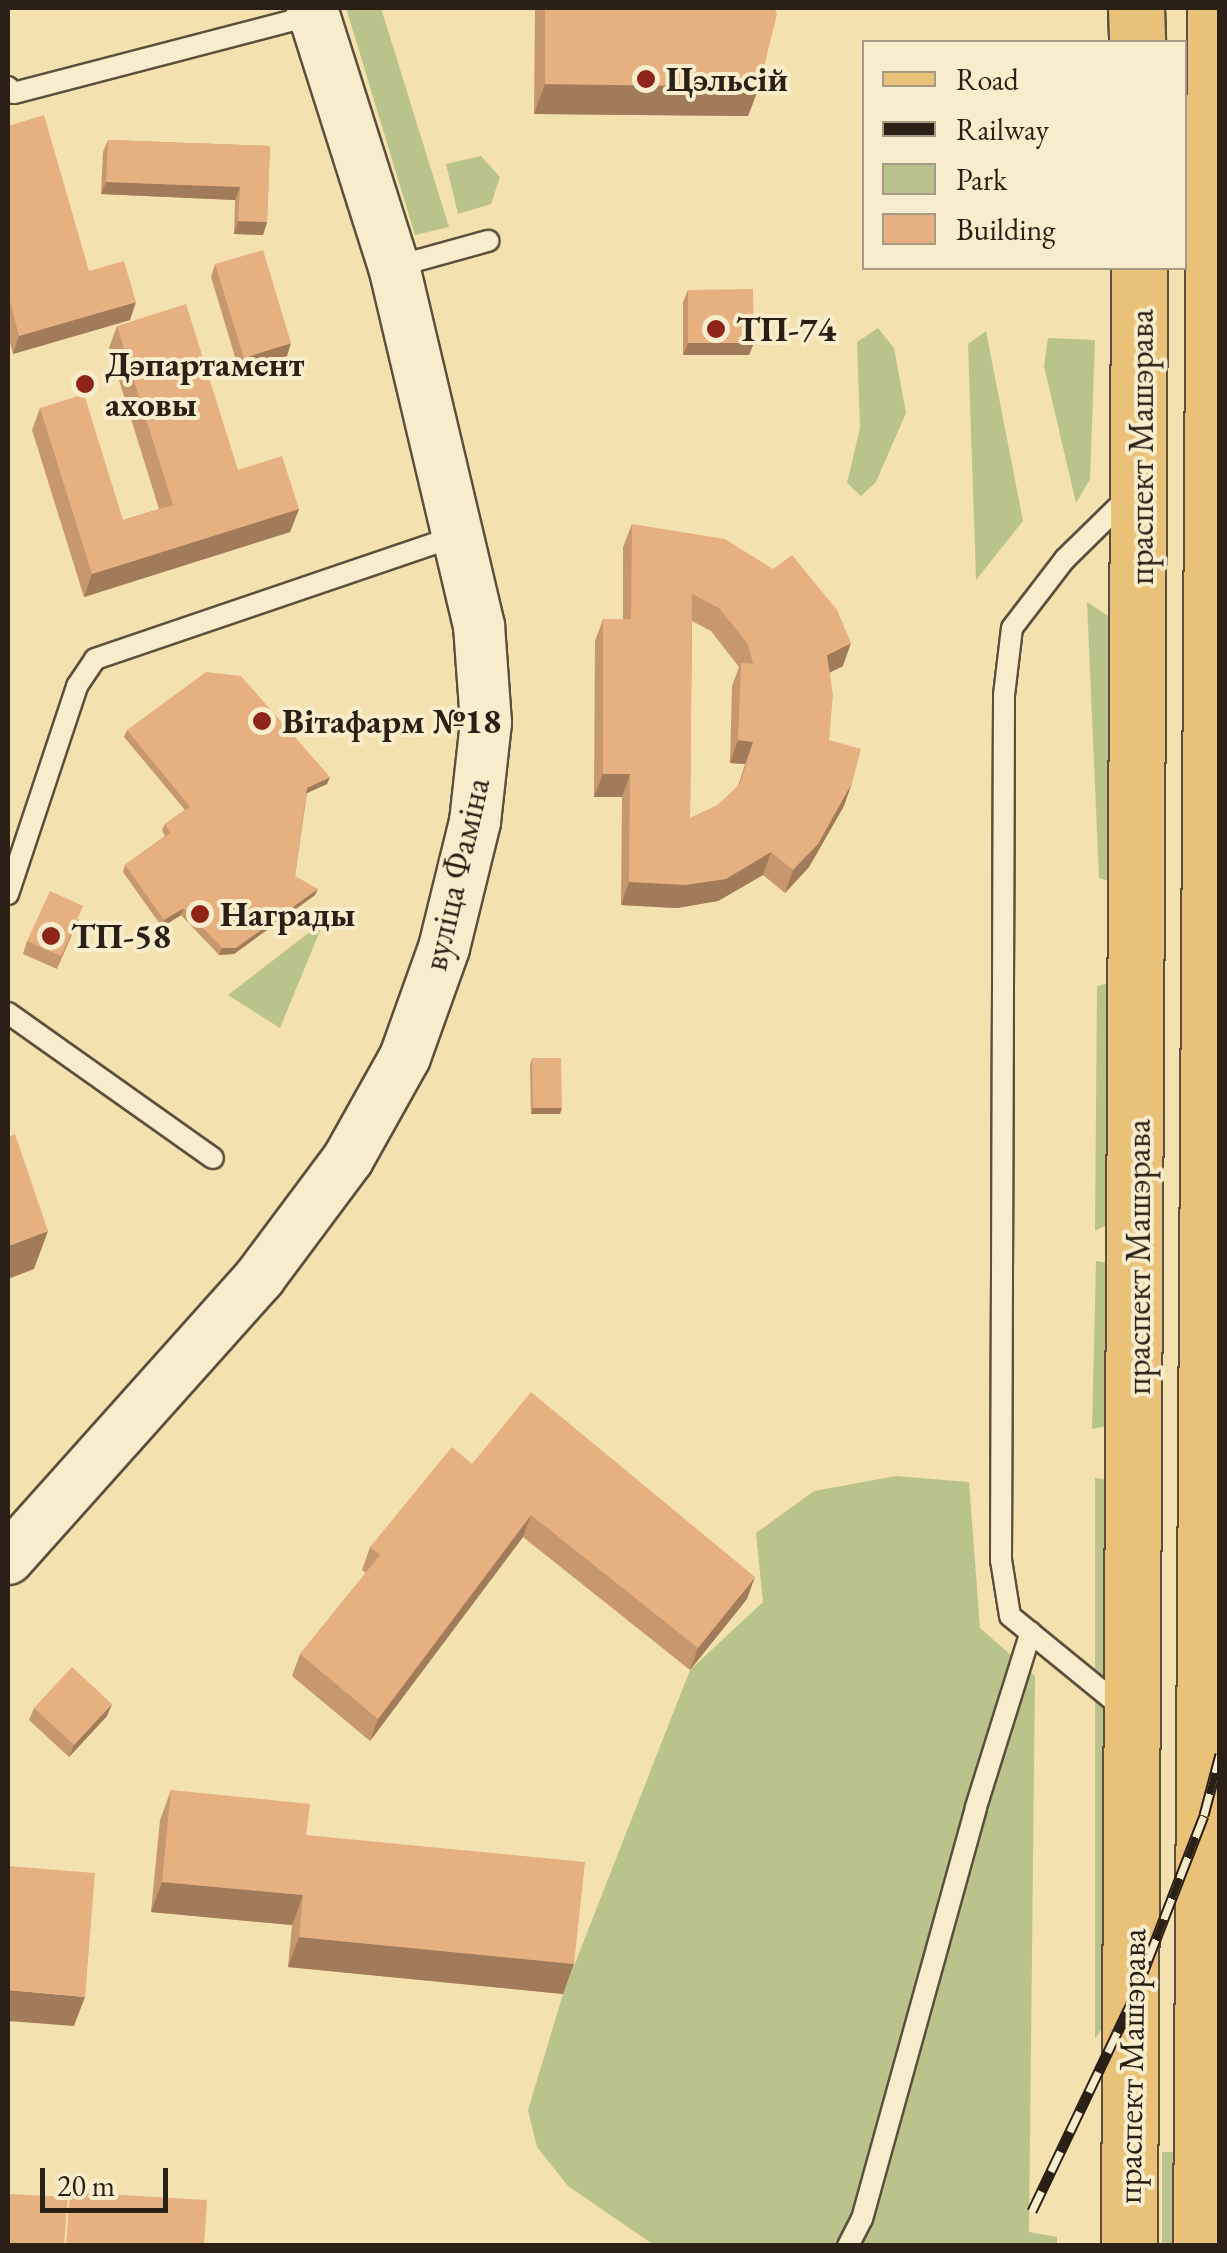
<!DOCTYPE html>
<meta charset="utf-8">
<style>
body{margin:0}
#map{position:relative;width:1227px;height:2253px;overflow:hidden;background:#f3e2b0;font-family:"EB Garamond",serif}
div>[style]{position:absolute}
.green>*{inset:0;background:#bac38c}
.roads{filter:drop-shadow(2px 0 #5c503c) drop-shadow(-2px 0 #5c503c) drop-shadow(0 2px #5c503c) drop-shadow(0 -2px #5c503c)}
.service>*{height:20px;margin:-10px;padding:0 10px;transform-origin:10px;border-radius:10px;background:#f7eccc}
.tertiary>*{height:50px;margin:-25px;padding:0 25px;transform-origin:25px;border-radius:25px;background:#f7eccc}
.primary>*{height:55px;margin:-27.5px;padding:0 27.5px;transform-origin:27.5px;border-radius:27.5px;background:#eac178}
.rail>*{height:11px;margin-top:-5.5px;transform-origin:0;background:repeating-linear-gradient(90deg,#f7eccc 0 22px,#2a2015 0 44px);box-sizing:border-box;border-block:2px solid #2a2015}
.wall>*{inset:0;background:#c7976e}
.shaded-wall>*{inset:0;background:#a27b5a}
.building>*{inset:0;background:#e7b080}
.dots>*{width:28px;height:28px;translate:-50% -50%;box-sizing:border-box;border:5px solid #f7eccc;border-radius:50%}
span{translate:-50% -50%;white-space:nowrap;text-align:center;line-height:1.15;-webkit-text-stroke:8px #f7eccc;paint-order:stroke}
.poi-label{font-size:35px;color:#2a2015;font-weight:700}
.left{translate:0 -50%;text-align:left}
.street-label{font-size:35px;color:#2a2015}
.frame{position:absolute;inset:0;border:10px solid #2a2015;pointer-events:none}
.legend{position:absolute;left:862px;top:40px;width:325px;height:230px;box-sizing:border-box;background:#f7eccc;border:2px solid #a59a83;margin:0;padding:12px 18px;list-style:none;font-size:30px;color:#2a2015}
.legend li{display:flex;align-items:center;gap:20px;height:50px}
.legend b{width:50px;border:2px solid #a59a83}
.scale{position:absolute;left:40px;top:2168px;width:128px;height:45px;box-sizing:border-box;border:5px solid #2a2015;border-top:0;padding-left:12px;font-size:30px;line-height:35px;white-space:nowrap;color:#2a2015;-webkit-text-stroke:8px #f7eccc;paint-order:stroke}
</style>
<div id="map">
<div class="green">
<i style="clip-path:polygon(346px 8px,381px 8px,449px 227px,415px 235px)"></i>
<i style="clip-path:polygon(481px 156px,500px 177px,491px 204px,458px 214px,446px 164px)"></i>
<i style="clip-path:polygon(878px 328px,894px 348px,906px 413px,876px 482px,861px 496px,847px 483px,860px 428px,857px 342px)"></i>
<i style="clip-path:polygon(986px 331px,1023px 521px,976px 580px,968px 344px)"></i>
<i style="clip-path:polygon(1048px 338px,1095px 340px,1090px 479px,1076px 503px,1044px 366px)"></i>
<i style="clip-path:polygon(1087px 602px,1114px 620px,1113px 882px,1099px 878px)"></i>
<i style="clip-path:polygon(324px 921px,280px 1028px,228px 995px)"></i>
<i style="clip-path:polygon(1113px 982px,1110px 1223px,1095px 1231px,1097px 986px)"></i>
<i style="clip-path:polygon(1096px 1261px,1107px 1263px,1107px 1426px,1092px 1429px)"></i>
<i style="clip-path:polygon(896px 1476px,969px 1482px,980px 1628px,1035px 1676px,1029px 2232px,1057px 2237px,1057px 2245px,654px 2245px,568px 2186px,537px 2147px,528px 2110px,563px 1994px,690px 1670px,763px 1602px,756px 1533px,814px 1491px)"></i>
<i style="clip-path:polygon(1095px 1478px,1108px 1480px,1108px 2019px,1095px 2039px)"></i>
<i style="clip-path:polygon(1162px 2152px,1173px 2152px,1173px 2245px,1162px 2245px)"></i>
</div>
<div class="roads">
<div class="service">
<i style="left:8px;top:87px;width:8px;rotate:45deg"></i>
<i style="left:14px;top:93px;width:309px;rotate:-14.6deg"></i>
<i style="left:394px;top:267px;width:98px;rotate:-15.5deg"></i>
<i style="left:8px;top:894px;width:219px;rotate:-71.6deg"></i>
<i style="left:77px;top:686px;width:32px;rotate:-56deg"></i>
<i style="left:95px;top:659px;width:385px;rotate:-18.8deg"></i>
<i style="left:8px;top:1013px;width:251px;rotate:35.3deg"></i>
<i style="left:1124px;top:1709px;width:147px;rotate:-140.8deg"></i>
<i style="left:1010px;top:1616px;width:57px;rotate:-99.1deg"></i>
<i style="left:1001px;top:1560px;width:865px;rotate:-89.8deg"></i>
<i style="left:1004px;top:695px;width:67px;rotate:-83.2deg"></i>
<i style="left:1012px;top:628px;width:87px;rotate:-52.5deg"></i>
<i style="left:1065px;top:559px;width:87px;rotate:-44.5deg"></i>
<i style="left:848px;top:2246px;width:30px;rotate:-63deg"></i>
<i style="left:862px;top:2219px;width:427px;rotate:-74.5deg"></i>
<i style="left:976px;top:1807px;width:183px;rotate:-72.6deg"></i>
</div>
<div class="tertiary">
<i style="left:8px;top:1559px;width:378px;rotate:-48.2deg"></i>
<i style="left:260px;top:1277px;width:147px;rotate:-53.3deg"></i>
<i style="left:348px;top:1159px;width:117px;rotate:-60.8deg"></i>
<i style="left:405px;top:1057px;width:116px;rotate:-70.3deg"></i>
<i style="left:444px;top:948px;width:130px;rotate:-76.2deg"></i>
<i style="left:475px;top:822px;width:100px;rotate:-83.7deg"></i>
<i style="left:486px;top:723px;width:97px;rotate:-94.1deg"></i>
<i style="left:479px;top:626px;width:369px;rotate:-103.3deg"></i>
<i style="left:394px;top:267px;width:272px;rotate:-107.6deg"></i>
</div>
<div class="primary">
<i style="left:1136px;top:8px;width:34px;rotate:88deg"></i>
<i style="left:1129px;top:2246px;width:1978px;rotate:-89.71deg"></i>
<i style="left:1201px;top:2246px;width:2238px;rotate:-89.64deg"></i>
</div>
</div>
<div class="rail">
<i style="left:1032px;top:2211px;width:233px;rotate:-64.5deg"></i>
<i style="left:1132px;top:2001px;width:199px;rotate:-68.8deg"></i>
<i style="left:1204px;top:1815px;width:63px;rotate:-75.3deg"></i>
</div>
<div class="wall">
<i style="clip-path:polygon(535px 8px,774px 8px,759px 87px,748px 116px,534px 114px)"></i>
<i style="clip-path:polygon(8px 126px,89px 271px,130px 320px,13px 354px,8px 335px)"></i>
<i style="clip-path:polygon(108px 140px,270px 146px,267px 222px,263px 235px,234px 234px,235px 200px,101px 194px,103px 152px)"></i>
<i style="clip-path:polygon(215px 264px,287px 356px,239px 370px,211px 277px)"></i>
<i style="clip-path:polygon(688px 290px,749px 355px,683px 355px,683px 302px)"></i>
<i style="clip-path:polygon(117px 326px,238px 470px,299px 509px,290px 532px,84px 597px,32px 430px,40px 408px,123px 520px,159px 509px,109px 348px)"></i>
<i style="clip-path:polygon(evenodd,632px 524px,843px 666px,830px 672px,829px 740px,844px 806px,809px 867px,785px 893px,763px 875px,718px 901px,677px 908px,621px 905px,622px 797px,594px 797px,595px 641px,603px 619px,623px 619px,623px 547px,632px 524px,692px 621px,711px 631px,739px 667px,732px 686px,730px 763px,745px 764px,738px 786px,718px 805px,690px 818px,692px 621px)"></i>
<i style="clip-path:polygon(127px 730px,327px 784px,307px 793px,295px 876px,315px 895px,234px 954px,219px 955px,181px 915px,162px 927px,123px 872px,125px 865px,165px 836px,162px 830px,165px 824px,185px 810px,124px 737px)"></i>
<i style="clip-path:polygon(79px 919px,57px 969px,23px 954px,27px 941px)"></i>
<i style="clip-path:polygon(532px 1058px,560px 1114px,531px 1114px,530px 1065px)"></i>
<i style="clip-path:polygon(472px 1464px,747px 1599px,690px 1670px,523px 1537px,370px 1741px,292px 1676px,300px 1654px,366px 1573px,362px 1570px,370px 1547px)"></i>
<i style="clip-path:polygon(34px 1708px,107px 1716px,69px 1757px,29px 1720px)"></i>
<i style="clip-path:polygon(171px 1790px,306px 1835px,574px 1964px,563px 1994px,288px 1967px,292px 1925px,151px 1912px,160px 1820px)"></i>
</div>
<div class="shaded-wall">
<i style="clip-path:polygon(545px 84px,759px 87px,748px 116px,534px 114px)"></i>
<i style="clip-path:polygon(106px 182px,240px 187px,235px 200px,101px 194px)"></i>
<i style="clip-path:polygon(238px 221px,267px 222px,263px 235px,234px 234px)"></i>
<i style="clip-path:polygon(136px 302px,130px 320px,13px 354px,19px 336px)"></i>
<i style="clip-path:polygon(291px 343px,287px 356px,239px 370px,244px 358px)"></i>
<i style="clip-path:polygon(688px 343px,754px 343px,749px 355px,683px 355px)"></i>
<i style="clip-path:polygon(299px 509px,290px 532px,84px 597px,92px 574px)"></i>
<i style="clip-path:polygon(851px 643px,843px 666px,819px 678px,827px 655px)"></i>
<i style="clip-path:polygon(738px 740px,753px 742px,745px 764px,730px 763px)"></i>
<i style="clip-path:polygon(603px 774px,630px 774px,622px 797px,594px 797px)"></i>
<i style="clip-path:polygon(330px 777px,327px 784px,305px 794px,307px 788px)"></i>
<i style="clip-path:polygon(852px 783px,844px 806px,809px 867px,785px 893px,793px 870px)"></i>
<i style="clip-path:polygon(771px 852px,763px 875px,718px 901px,677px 908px,621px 905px,629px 882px)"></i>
<i style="clip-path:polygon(318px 889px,315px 895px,234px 954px,219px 955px,222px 948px)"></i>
<i style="clip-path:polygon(184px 908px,181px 915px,162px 927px,164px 920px)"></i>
<i style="clip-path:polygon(533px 1108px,562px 1108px,560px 1114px,531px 1114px)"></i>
<i style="clip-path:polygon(48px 1231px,34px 1269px,8px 1279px,8px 1246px)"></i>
<i style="clip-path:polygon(531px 1515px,523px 1537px,370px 1741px,378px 1719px)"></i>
<i style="clip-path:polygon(755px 1577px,747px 1599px,690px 1670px,698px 1648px)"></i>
<i style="clip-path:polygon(112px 1704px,107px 1716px,69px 1757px,74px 1745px)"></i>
<i style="clip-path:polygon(162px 1882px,303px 1895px,292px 1925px,151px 1912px)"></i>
<i style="clip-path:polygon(299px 1937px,574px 1964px,563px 1994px,288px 1967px)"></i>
<i style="clip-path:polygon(8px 1990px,85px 1997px,74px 2026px,8px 2021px)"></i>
</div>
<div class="building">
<i style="clip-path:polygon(545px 8px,774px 8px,777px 14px,759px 87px,545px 84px)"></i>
<i style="clip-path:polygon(44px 115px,89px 271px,124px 261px,136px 302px,19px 336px,8px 294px,8px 126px)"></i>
<i style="clip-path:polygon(108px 140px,270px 146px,267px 222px,238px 221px,240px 187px,106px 182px)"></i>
<i style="clip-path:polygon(263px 250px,291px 343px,244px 358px,215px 264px)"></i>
<i style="clip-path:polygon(753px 289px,754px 343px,688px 343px,688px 290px)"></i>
<i style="clip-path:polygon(186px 304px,238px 470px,282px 456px,299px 509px,92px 574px,40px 408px,84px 394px,123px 520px,173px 505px,117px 326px)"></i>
<i style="clip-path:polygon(evenodd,632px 524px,725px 539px,773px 569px,792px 555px,837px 610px,851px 643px,827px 655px,833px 695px,829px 740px,861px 749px,852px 783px,818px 844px,793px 870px,771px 852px,726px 879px,685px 885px,629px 882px,630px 774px,603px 774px,603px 619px,631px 619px,632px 524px,692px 594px,719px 608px,748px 644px,753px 664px,741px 663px,738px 740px,753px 742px,740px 784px,718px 805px,690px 818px,692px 594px)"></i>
<i style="clip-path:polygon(206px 672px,241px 676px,330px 777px,307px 788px,295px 876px,318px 889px,236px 948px,222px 948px,184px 908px,164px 920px,125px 865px,170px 833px,165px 824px,190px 807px,127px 730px)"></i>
<i style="clip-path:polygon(50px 891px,83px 906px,61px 956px,27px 941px)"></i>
<i style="clip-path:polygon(532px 1058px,561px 1058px,562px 1108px,533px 1108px)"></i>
<i style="clip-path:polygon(15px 1134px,48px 1231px,8px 1246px,8px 1137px)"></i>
<i style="clip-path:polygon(531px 1392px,755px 1577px,698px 1648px,531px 1515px,378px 1719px,300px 1654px,380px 1555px,370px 1547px,452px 1447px,472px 1464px)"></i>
<i style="clip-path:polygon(72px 1667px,112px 1704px,74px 1745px,34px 1708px)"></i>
<i style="clip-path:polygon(171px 1790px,310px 1804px,306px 1835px,585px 1862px,574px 1964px,299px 1937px,303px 1895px,162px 1882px)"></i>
<i style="clip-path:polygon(8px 1866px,95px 1873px,85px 1997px,8px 1990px)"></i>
<i style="clip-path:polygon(70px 2192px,207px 2200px,204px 2246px,66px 2246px)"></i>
<i style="clip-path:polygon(8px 2194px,68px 2197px,64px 2246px,8px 2246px)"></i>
</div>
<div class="dots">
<i style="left:646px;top:79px;background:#8f2418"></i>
<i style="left:716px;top:329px;background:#8f2418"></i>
<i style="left:85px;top:384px;background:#8f2418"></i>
<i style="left:262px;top:721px;background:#8f2418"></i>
<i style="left:200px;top:914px;background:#8f2418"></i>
<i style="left:51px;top:936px;background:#8f2418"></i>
</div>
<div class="poi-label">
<span class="left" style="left:666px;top:79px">Цэльсій</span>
<span class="left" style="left:736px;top:329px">ТП-74</span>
<span class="left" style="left:105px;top:384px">Дэпартамент<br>аховы</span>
<span class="left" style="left:282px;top:721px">Вітафарм №18</span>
<span class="left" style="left:220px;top:914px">Награды</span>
<span class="left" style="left:71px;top:936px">ТП-58</span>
</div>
<div class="street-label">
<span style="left:1141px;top:447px;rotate:-90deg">праспект Машэрава</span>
<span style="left:456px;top:874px;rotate:-77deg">вуліца Фаміна</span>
<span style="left:1138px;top:1257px;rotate:-90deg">праспект Машэрава</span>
<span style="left:1131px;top:2066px;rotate:-89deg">праспект Машэрава</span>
</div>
<div class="frame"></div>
<ul class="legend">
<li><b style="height:12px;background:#eac178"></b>Road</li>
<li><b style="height:12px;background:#2a2015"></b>Railway</li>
<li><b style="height:28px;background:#bac38c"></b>Park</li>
<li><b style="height:28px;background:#e7b080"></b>Building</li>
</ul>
<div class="scale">20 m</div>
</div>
